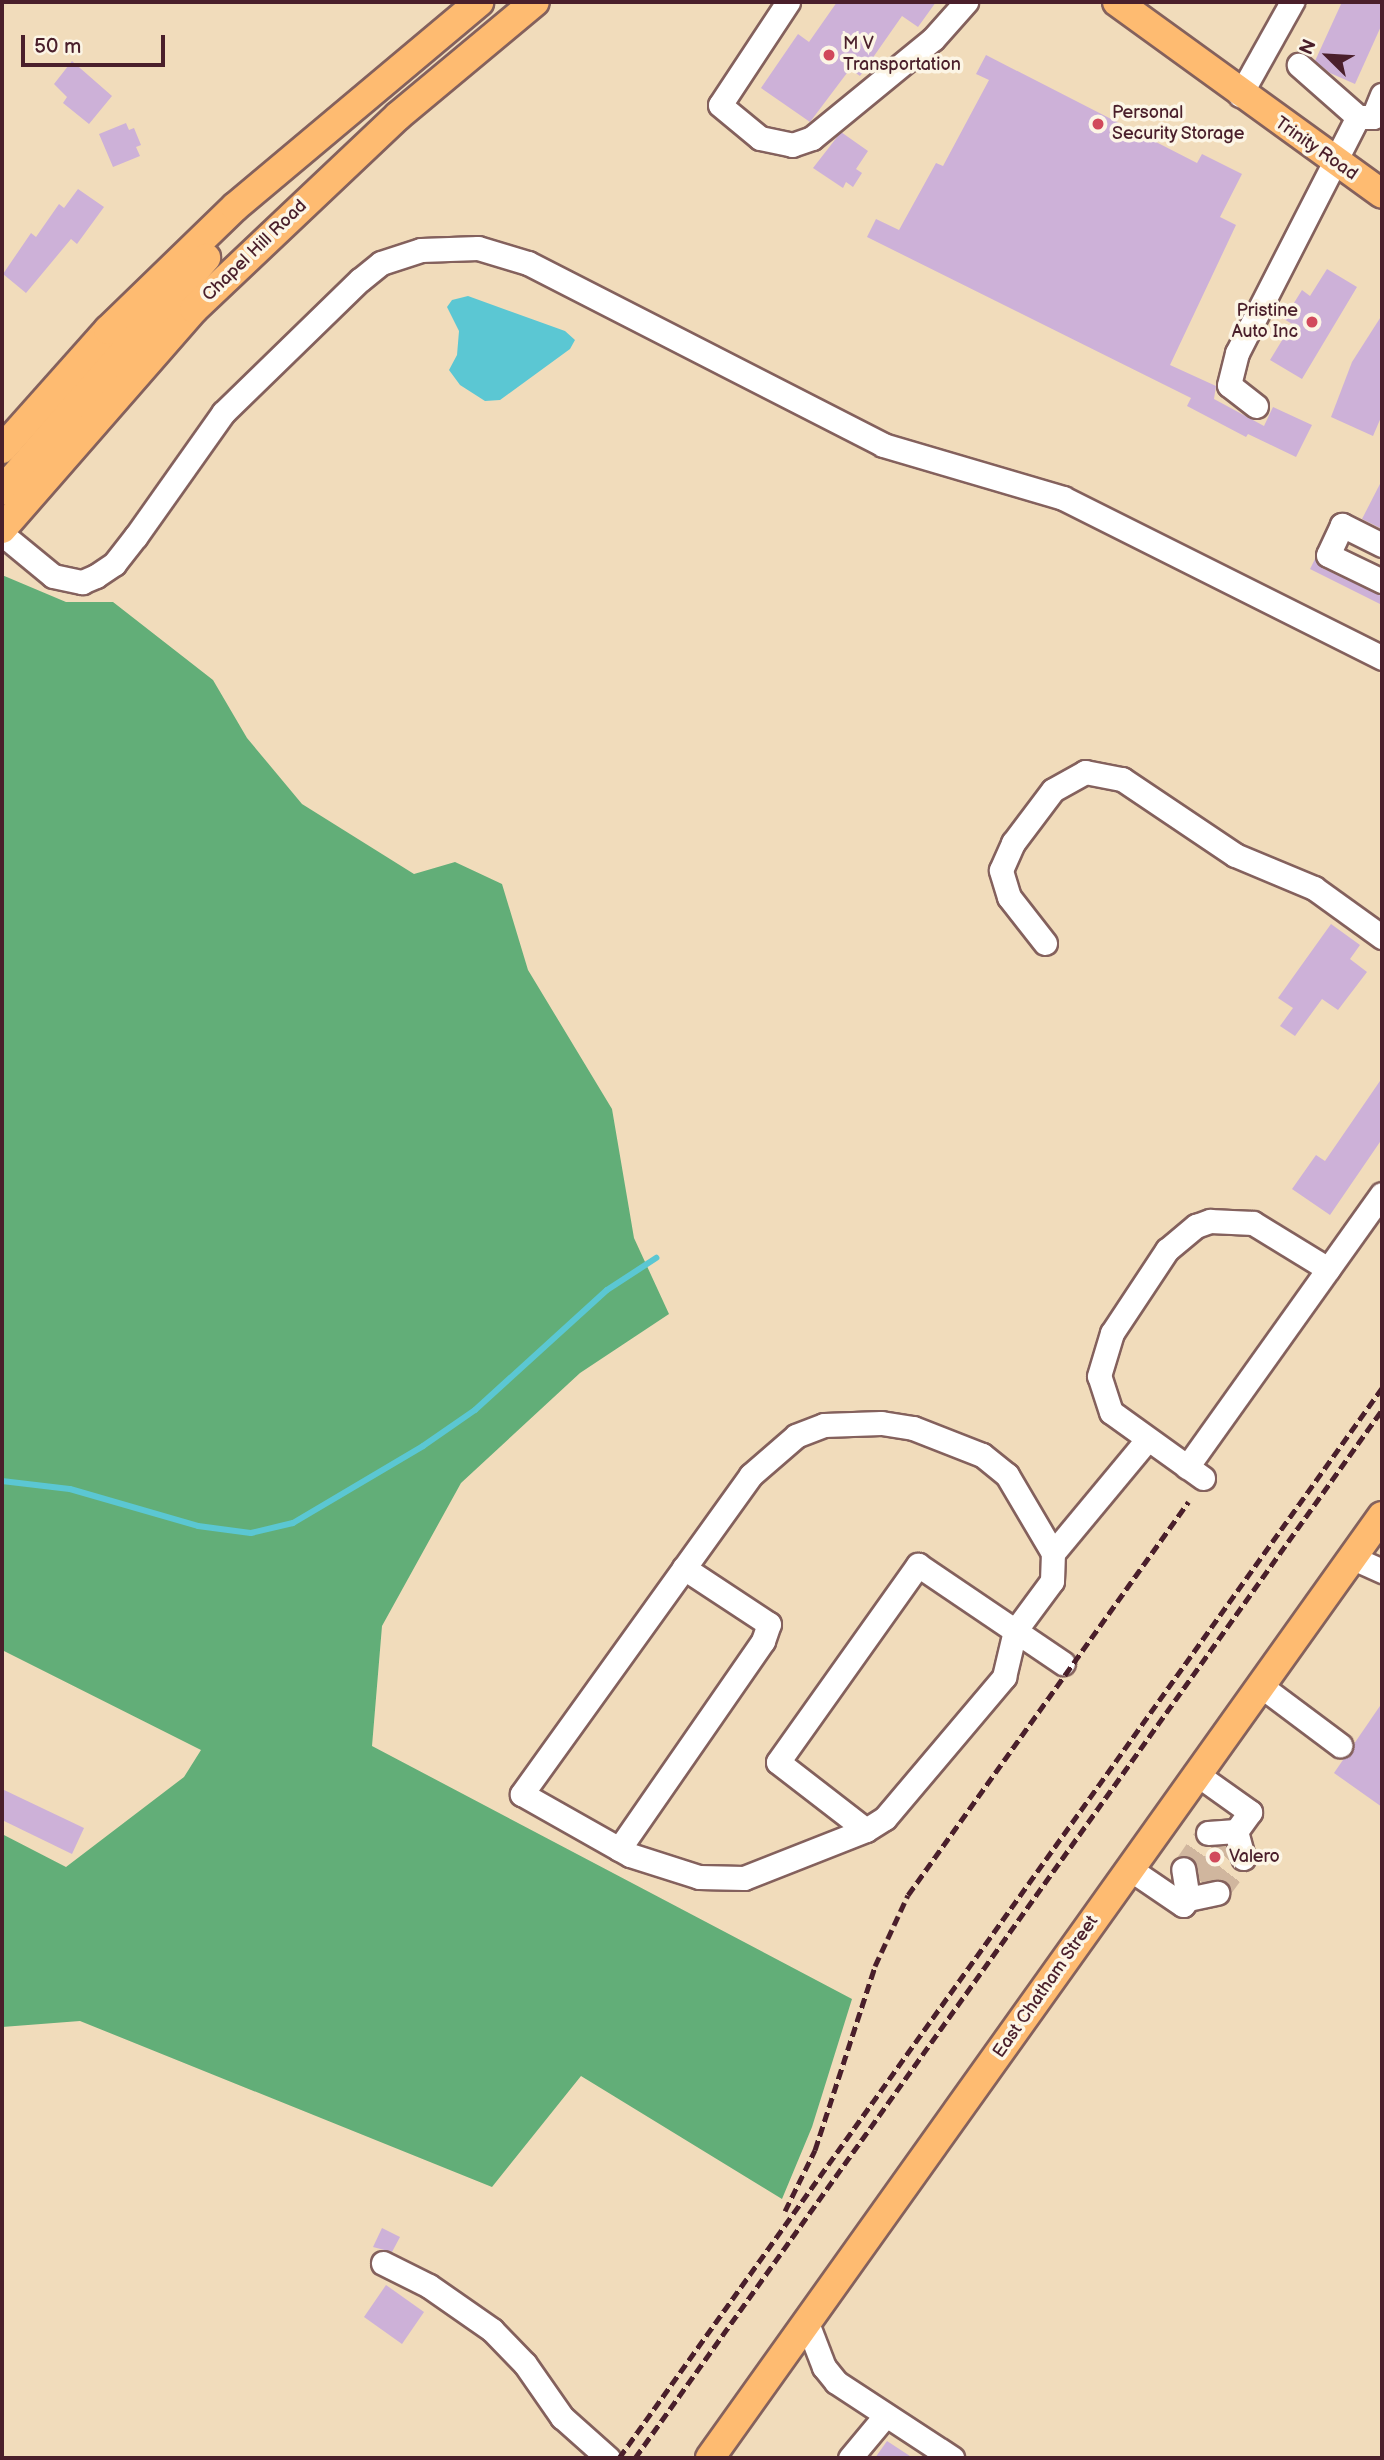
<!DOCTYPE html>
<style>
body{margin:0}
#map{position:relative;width:1384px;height:2460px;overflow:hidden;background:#f1dcbb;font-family:"Balsamiq Sans",sans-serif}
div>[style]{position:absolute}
.forest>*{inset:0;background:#62ae78}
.water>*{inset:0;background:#5bc7d3}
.stream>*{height:6px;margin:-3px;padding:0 3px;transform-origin:3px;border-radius:3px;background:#5bc7d3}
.building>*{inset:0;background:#cdb1d8}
.minor-tunnel>*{height:23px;margin-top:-11.5px;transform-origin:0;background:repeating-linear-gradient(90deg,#d0b69e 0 23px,transparent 0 34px)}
.roads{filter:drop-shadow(2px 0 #84615d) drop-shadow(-2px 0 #84615d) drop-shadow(0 2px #84615d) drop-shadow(0 -2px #84615d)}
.minor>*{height:23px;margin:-11.5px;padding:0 11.5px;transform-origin:11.5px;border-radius:11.5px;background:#fff}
.major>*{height:28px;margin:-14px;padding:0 14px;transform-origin:14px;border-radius:14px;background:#febb71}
.rail>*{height:5px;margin-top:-2.5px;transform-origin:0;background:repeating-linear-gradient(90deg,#4a1f2b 0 10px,transparent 0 15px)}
.dots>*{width:19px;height:19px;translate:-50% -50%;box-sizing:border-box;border:4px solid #fcf5e5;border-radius:50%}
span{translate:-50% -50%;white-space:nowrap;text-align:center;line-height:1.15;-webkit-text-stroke:7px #fcf5e5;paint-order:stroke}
.poi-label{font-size:18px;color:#4a1f2b}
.left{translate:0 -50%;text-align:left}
.right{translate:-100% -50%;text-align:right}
.street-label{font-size:18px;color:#4a1f2b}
.frame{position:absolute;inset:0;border:4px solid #4a1f2b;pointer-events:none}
.north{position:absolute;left:1293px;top:21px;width:70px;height:70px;-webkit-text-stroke:5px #fcf5e5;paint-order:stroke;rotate:294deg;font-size:19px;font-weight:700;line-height:28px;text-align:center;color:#4a1f2b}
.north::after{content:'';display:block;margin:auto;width:24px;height:32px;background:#4a1f2b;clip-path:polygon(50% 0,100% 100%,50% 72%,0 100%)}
.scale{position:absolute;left:21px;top:35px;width:144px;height:32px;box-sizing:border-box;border:4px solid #4a1f2b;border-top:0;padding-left:9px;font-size:21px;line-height:24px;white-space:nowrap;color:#4a1f2b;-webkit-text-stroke:5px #fcf5e5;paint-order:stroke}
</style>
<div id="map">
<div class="forest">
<div style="clip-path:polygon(2px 575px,66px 602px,113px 602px,213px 680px,247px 738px,302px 804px,414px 874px,455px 862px,502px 884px,528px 970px,612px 1109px,634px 1238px,669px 1314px,580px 1373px,461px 1483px,382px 1626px,372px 1746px,852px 1999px,812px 2127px,782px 2199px,581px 2076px,492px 2187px,80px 2021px,2px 2027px,2px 1834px,66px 1867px,184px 1777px,201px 1750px,2px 1650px)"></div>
</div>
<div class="water">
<div style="clip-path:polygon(468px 296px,565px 331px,575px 340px,570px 349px,500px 400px,485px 401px,460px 385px,449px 370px,457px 355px,459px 331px,447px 307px,452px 300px)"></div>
</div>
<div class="stream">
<div style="left:2px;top:1481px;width:68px;rotate:6.7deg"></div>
<div style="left:70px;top:1489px;width:133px;rotate:16.1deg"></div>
<div style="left:198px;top:1526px;width:53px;rotate:7.5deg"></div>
<div style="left:251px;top:1533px;width:43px;rotate:-13.4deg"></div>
<div style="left:293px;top:1523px;width:151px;rotate:-30.6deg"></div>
<div style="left:423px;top:1446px;width:63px;rotate:-34.7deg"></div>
<div style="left:475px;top:1410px;width:178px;rotate:-42.3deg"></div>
<div style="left:607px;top:1290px;width:59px;rotate:-33.1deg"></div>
</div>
<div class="building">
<div style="clip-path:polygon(837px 2px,936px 2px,918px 27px,902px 16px,860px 76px,850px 69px,810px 122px,761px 88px,798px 34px,809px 42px)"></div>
<div style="clip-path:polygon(1342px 2px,1382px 2px,1382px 24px,1355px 84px,1330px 73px,1315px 61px)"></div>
<div style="clip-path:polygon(986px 55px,1197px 163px,1202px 154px,1242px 174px,1220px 217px,1236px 225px,1170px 365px,1216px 386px,1214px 399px,1264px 426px,1273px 407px,1312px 425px,1296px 457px,1248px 434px,1246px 437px,1187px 406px,1191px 398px,867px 237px,876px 219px,899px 230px,936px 163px,943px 166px,989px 80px,976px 74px)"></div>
<div style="clip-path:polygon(72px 61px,112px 96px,89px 124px,63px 103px,67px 97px,54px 84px)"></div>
<div style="clip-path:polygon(126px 123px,129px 130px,134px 128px,141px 145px,136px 147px,140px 156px,113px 167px,99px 134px)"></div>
<div style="clip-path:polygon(841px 132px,868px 151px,856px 169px,862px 173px,853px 187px,846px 182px,843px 188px,813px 168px)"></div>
<div style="clip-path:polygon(78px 189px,104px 207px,77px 244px,71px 239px,26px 293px,3px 274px,31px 233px,36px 237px,59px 204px,64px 208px)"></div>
<div style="clip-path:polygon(1327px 269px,1357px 287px,1302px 379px,1270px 360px,1292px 324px,1284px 319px,1302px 290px,1310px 296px)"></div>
<div style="clip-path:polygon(1382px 315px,1382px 415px,1373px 436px,1331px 417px,1352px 362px)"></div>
<div style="clip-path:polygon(1382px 480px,1382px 529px,1362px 519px)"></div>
<div style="clip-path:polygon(1315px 559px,1322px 568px,1382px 595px,1382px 605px,1310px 569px)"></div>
<div style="clip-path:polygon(1331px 924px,1360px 945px,1350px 959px,1367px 972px,1338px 1010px,1322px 999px,1295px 1036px,1280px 1026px,1293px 1008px,1278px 998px)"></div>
<div style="clip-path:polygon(1382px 1078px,1382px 1139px,1330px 1215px,1292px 1189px,1316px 1155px,1325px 1161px)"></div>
<div style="clip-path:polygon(1382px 1703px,1382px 1807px,1334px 1773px)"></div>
<div style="clip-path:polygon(2px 1789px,84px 1828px,72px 1854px,2px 1820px)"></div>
<div style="clip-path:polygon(382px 2228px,400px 2237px,392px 2252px,373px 2247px)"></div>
<div style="clip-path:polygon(386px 2285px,424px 2312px,402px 2344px,364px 2317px)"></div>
<div style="clip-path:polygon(887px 2441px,913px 2458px,875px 2458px)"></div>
</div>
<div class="minor-tunnel">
<div style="left:1183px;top:1869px;width:44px;rotate:-55.2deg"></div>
<div style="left:1201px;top:1881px;width:43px;rotate:-54.5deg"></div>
<div style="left:1217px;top:1893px;width:44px;rotate:-53.4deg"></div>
</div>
<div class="roads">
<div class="minor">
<div style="left:788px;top:2px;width:123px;rotate:123.4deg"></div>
<div style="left:720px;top:105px;width:52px;rotate:39.5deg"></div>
<div style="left:760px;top:138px;width:33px;rotate:12deg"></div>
<div style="left:792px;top:145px;width:21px;rotate:-19deg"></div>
<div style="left:812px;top:138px;width:156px;rotate:-39.3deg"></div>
<div style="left:933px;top:39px;width:50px;rotate:-48.3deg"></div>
<div style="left:1240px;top:95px;width:107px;rotate:-60.8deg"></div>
<div style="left:1358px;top:117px;width:15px"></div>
<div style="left:1373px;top:117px;width:24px;rotate:-68deg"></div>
<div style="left:1256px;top:406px;width:34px;rotate:-142deg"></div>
<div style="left:1229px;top:385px;width:33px;rotate:-76deg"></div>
<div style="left:1237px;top:353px;width:265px;rotate:-62.9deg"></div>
<div style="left:1358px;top:117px;width:79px;rotate:-138.6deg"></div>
<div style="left:2px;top:534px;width:66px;rotate:39.5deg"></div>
<div style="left:53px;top:576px;width:30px;rotate:12deg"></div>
<div style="left:82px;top:582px;width:15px;rotate:-23deg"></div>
<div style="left:96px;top:576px;width:22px;rotate:-34deg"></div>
<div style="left:114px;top:564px;width:36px;rotate:-52deg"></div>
<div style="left:136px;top:536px;width:151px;rotate:-54.7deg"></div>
<div style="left:223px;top:413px;width:191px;rotate:-44.2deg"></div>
<div style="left:360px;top:280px;width:27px;rotate:-39deg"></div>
<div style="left:381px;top:263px;width:42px;rotate:-18deg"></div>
<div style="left:421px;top:250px;width:57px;rotate:-2deg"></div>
<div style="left:478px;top:248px;width:52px;rotate:16.7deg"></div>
<div style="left:528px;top:263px;width:399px;rotate:27.1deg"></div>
<div style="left:883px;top:445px;width:188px;rotate:16.4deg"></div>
<div style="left:1063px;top:498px;width:357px;rotate:26.6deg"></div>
<div style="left:1382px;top:545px;width:45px;rotate:-153.4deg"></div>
<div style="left:1342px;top:525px;width:33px;rotate:115deg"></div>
<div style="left:1328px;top:555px;width:60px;rotate:25.7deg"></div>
<div style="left:1045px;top:943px;width:58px;rotate:-128deg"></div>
<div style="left:1009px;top:897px;width:28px;rotate:-107deg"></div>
<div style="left:1001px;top:870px;width:30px;rotate:-66deg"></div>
<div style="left:1013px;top:843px;width:66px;rotate:-53deg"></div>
<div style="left:1053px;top:790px;width:37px;rotate:-29deg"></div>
<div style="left:1085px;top:772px;width:38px;rotate:11deg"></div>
<div style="left:1122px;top:779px;width:136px;rotate:33.9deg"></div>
<div style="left:1235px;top:855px;width:86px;rotate:22.7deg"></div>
<div style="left:1314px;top:888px;width:84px;rotate:35.8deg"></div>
<div style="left:1187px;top:1467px;width:335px;rotate:-54.5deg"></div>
<div style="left:1203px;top:1478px;width:113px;rotate:-144.3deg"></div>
<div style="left:1111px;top:1412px;width:38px;rotate:-108deg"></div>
<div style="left:1099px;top:1376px;width:45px;rotate:-73.2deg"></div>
<div style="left:1112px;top:1333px;width:100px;rotate:-56.5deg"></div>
<div style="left:1167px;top:1250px;width:38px;rotate:-40deg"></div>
<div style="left:1196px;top:1226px;width:15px;rotate:-20deg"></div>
<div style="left:1210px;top:1221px;width:43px;rotate:2.7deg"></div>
<div style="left:1253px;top:1223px;width:88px;rotate:31.5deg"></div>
<div style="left:1053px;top:1553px;width:91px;rotate:-120.5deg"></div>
<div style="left:1007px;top:1475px;width:32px;rotate:-141deg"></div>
<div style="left:982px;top:1455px;width:74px;rotate:-158.6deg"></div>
<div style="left:913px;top:1428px;width:32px;rotate:-171deg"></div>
<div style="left:881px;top:1423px;width:57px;rotate:178deg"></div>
<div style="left:824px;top:1425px;width:30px;rotate:159deg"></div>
<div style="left:796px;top:1436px;width:60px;rotate:139.1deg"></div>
<div style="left:751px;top:1475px;width:393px;rotate:125.7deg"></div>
<div style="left:522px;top:1794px;width:124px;rotate:29.5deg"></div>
<div style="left:630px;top:1855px;width:72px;rotate:17.7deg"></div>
<div style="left:699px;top:1877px;width:45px;rotate:1.3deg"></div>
<div style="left:744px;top:1878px;width:131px;rotate:-21.5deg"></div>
<div style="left:866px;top:1830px;width:22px;rotate:-32deg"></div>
<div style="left:885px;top:1818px;width:185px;rotate:-49.8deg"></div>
<div style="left:1004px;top:1677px;width:47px;rotate:-76.6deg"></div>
<div style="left:1015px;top:1631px;width:62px;rotate:-53.5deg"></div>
<div style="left:1052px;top:1581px;width:28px;rotate:-88deg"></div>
<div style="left:1053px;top:1553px;width:146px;rotate:-50.3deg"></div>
<div style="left:1353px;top:1558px;width:32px;rotate:24deg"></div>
<div style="left:1261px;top:1686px;width:99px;rotate:36.8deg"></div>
<div style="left:1198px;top:1775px;width:64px;rotate:35.4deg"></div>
<div style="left:1250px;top:1812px;width:24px;rotate:126deg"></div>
<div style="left:1236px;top:1831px;width:28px;rotate:176deg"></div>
<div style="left:866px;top:1830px;width:111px;rotate:-142.3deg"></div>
<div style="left:778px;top:1762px;width:242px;rotate:-54.6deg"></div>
<div style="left:918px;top:1565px;width:175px;rotate:34.1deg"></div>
<div style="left:1236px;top:1831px;width:28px;rotate:75deg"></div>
<div style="left:619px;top:1849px;width:253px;rotate:-55.3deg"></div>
<div style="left:763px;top:1641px;width:18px;rotate:-71deg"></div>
<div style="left:769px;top:1624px;width:102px;rotate:-146.6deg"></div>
<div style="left:1130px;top:1869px;width:64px;rotate:34.2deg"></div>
<div style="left:1183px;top:1905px;width:8px;rotate:-50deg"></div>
<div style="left:1188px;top:1899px;width:30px;rotate:-99deg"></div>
<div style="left:1188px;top:1899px;width:30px;rotate:-12deg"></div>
<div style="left:383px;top:2263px;width:51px;rotate:26.6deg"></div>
<div style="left:429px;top:2286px;width:77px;rotate:34.9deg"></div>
<div style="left:492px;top:2330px;width:47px;rotate:45.9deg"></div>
<div style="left:525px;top:2364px;width:65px;rotate:55.1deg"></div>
<div style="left:562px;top:2417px;width:62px;rotate:41.7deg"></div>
<div style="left:807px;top:2323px;width:47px;rotate:68.9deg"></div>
<div style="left:824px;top:2367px;width:19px;rotate:51deg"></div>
<div style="left:836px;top:2382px;width:139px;rotate:33.2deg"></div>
<div style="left:850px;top:2458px;width:55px;rotate:-50.2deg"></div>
</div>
<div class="major">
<div style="left:1117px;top:2px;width:327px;rotate:35.9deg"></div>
<div style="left:2px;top:449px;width:159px;rotate:-48.3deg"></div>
<div style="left:108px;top:330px;width:177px;rotate:-44.1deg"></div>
<div style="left:235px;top:207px;width:319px;rotate:-40deg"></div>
<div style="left:2px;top:491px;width:310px;rotate:-48.8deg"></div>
<div style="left:2px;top:529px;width:292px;rotate:-48.9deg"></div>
<div style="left:194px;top:309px;width:281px;rotate:-43.4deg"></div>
<div style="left:398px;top:116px;width:178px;rotate:-39.8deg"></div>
<div style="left:710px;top:2458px;width:1157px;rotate:-54.5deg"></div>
</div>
</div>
<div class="rail">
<div style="left:785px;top:2211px;width:68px;rotate:-63.8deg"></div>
<div style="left:815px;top:2150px;width:194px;rotate:-71.9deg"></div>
<div style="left:875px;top:1966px;width:78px;rotate:-65.1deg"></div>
<div style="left:908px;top:1895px;width:483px;rotate:-54.5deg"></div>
<div style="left:619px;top:2458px;width:1314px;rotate:-54.51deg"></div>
<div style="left:635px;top:2458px;width:1287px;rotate:-54.52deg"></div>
</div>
<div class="dots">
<div style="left:829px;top:55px;background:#d1495b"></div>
<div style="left:1098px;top:124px;background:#d1495b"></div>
<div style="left:1312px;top:322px;background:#d1495b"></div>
<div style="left:1215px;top:1857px;background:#d1495b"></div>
</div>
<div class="poi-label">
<span class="left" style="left:843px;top:55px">M V<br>Transportation</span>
<span class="left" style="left:1112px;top:124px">Personal<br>Security Storage</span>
<span class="right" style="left:1298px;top:322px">Pristine<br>Auto Inc</span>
<span class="left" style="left:1229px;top:1857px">Valero</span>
</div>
<div class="street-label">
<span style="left:1316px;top:149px;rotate:35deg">Trinity Road</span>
<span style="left:255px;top:251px;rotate:-44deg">Chapel Hill Road</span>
<span style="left:1046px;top:1987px;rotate:-55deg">East Chatham Street</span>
</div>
<div class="frame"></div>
<div class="north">N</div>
<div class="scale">50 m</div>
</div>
